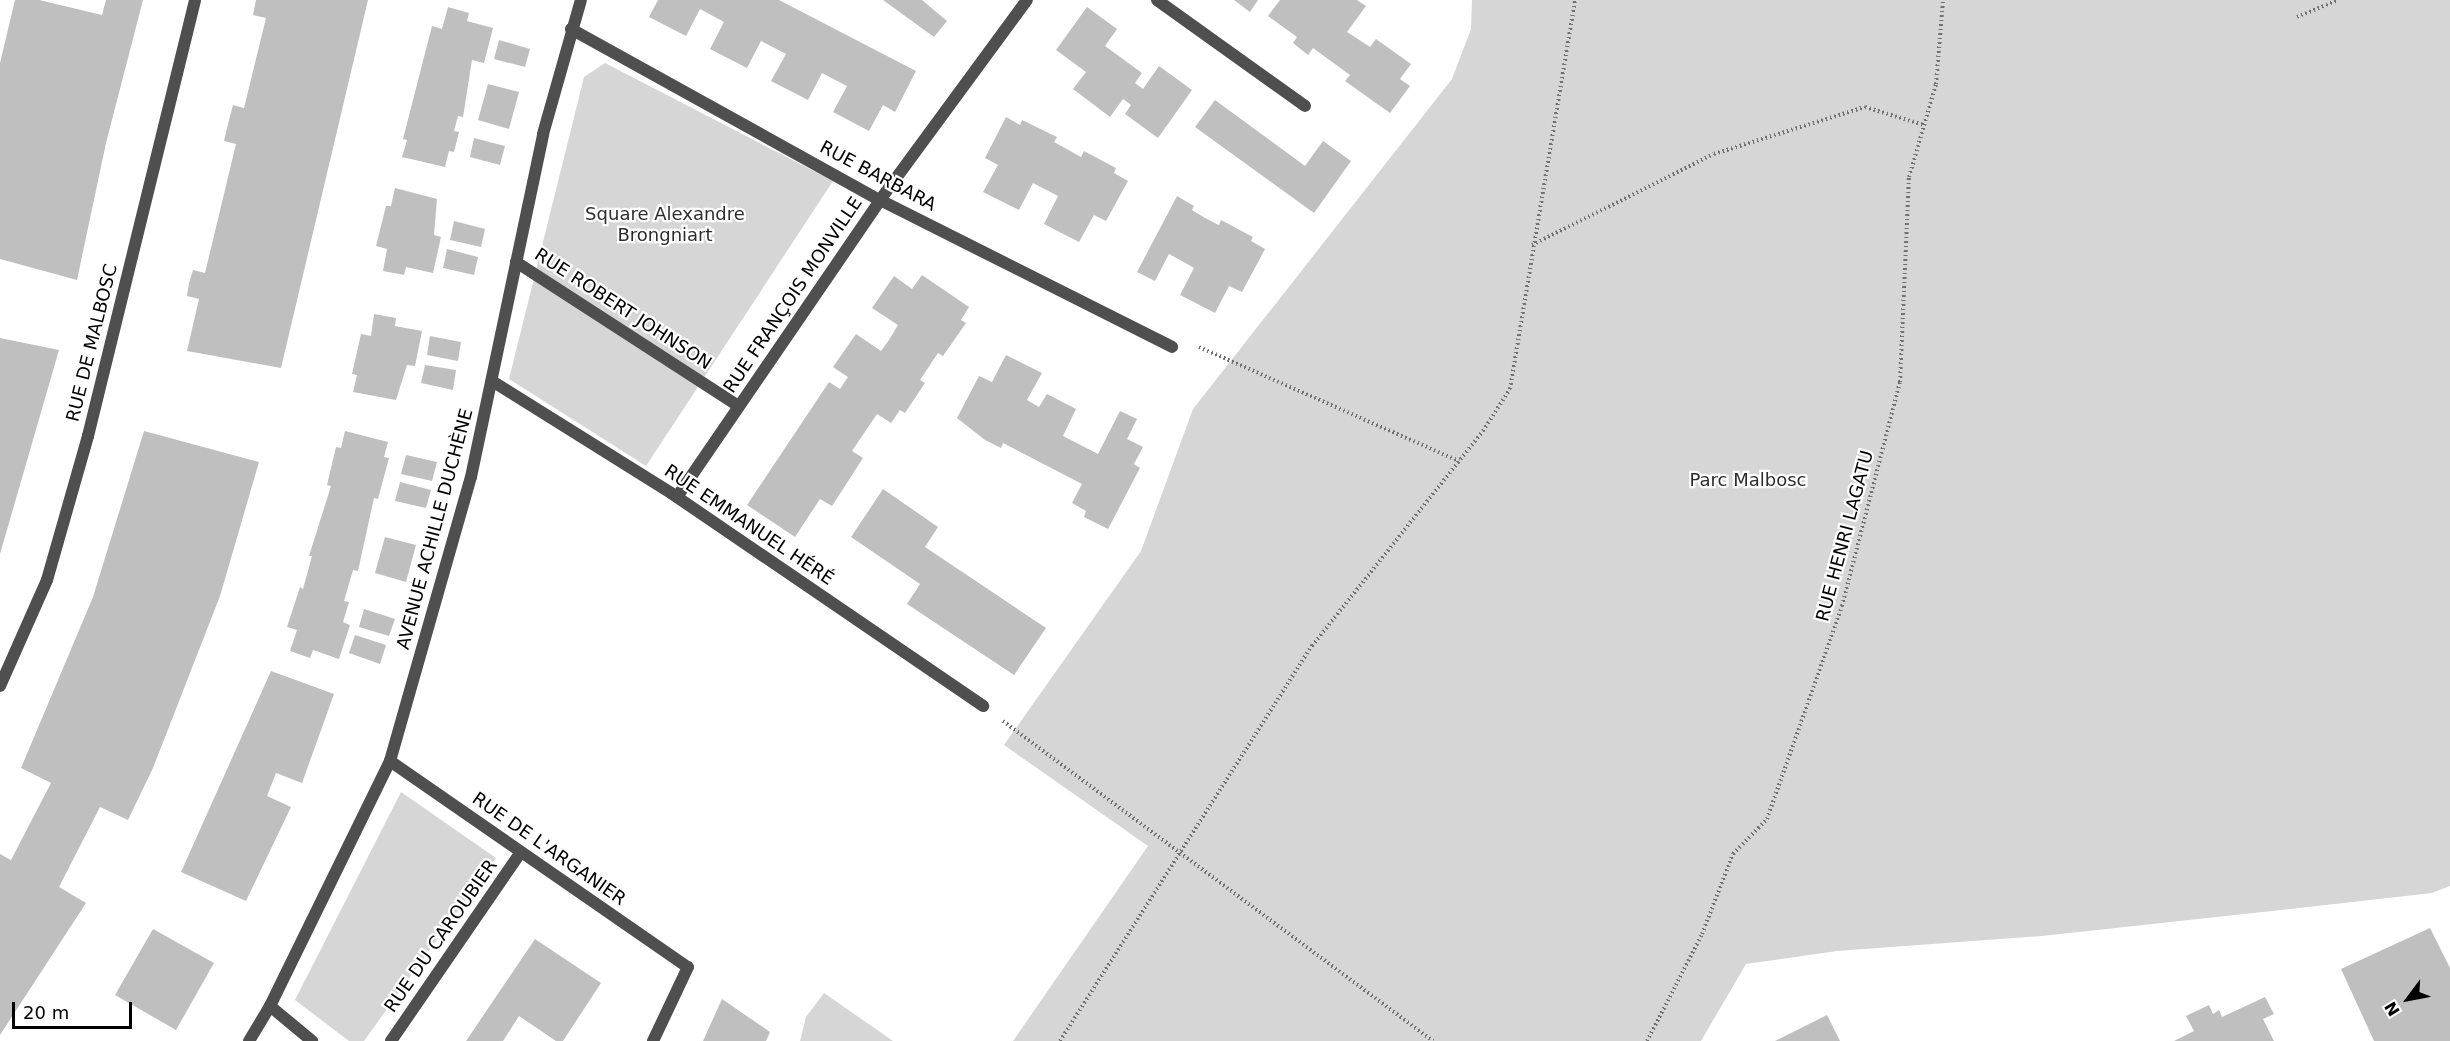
<!DOCTYPE html>
<meta charset="utf-8">
<style>
body{margin:0}
#map{position:relative;width:2450px;height:1041px;overflow:hidden;background:#fff;font-family:"DejaVu Sans",sans-serif}
div>[style]{position:absolute}
.green>*{inset:0;background:#d6d6d6}
.building>*{inset:0;background:#bfbfbf}
.path>*{height:4px;margin-top:-2px;transform-origin:0;background:repeating-linear-gradient(90deg,#717171 0 1.5px,transparent 0 4.5px)}
.street>*{height:12px;margin:-6px;padding:0 6px;transform-origin:6px;border-radius:6px;background:#4f4f4f}
span{translate:-50% -50%;white-space:nowrap;text-align:center;line-height:1.15;-webkit-text-stroke:4.5px #fff;paint-order:stroke}
.street-label{font-size:18px;color:#000}
.park-label{font-size:18px;color:#2d2d2d}
.north{position:absolute;left:2378px;top:969px;width:60px;height:60px;-webkit-text-stroke:4px #fff;paint-order:stroke;rotate:238deg;font-size:16px;font-weight:700;line-height:24px;text-align:center;color:#000}
.north::after{content:'';display:block;margin:auto;width:21px;height:27px;background:#000;clip-path:polygon(50% 0,100% 100%,50% 72%,0 100%)}
.scale{position:absolute;left:12px;top:1002px;width:120px;height:27px;box-sizing:border-box;border:3px solid #000;border-top:0;padding-left:8px;font-size:18px;line-height:21px;white-space:nowrap;color:#000;-webkit-text-stroke:4px #fff;paint-order:stroke}
</style>
<div id="map">
<div class="green">
<div style="clip-path:polygon(1472px 0,2450px 0,2450px 886px,2432px 893px,2281px 910px,2042px 936px,1837px 951px,1746px 964px,1701px 1041px,1013px 1041px,1148px 846px,1004px 745px,1141px 551px,1193px 409px,1452px 79px,1471px 29px)"></div>
<div style="clip-path:polygon(605px 63px,833px 181px,646px 466px,509px 379px,584px 77px)"></div>
<div style="clip-path:polygon(401px 792px,496px 858px,364px 1041px,349px 1041px,295px 1000px)"></div>
<div style="clip-path:polygon(824px 993px,893px 1041px,800px 1041px,806px 1017px)"></div>
</div>
<div class="building">
<div style="clip-path:polygon(15px 0,39px 0,102px 15px,106px 0,143px 0,106px 143px,77px 280px,0 259px,0 63px)"></div>
<div style="clip-path:polygon(256px 0,368px 0,281px 368px,187px 351px,199px 299px,187px 296px,189px 283px,193px 270px,205px 273px,236px 144px,224px 141px,228px 124px,233px 105px,244px 108px,266px 18px,253px 15px)"></div>
<div style="clip-path:polygon(658px 0,779px 0,916px 71px,895px 112px,883px 105px,869px 131px,833px 112px,847px 86px,822px 73px,808px 100px,771px 81px,786px 54px,761px 41px,747px 68px,710px 49px,724px 22px,700px 9px,686px 36px,649px 17px)"></div>
<div style="clip-path:polygon(883px 0,922px 0,947px 21px,934px 37px)"></div>
<div style="clip-path:polygon(1234px 0,1258px 0,1250px 12px)"></div>
<div style="clip-path:polygon(1280px 0,1357px 0,1366px 6px,1347px 32px,1370px 47px,1376px 39px,1411px 64px,1400px 79px,1410px 86px,1390px 113px,1345px 81px,1350px 75px,1313px 48px,1308px 55px,1293px 43px,1297px 37px,1268px 16px)"></div>
<div style="clip-path:polygon(448px 7px,469px 13px,467px 21px,493px 28px,484px 63px,472px 60px,463px 117px,458px 116px,454px 131px,459px 132px,454px 152px,449px 151px,445px 167px,402px 157px,407px 140px,403px 139px,432px 26px,442px 29px)"></div>
<div style="clip-path:polygon(1087px 7px,1117px 29px,1105px 46px,1142px 73px,1135px 83px,1143px 89px,1159px 66px,1192px 90px,1158px 138px,1125px 114px,1131px 105px,1123px 99px,1110px 117px,1073px 89px,1086px 72px,1056px 50px)"></div>
<div style="clip-path:polygon(499px 40px,530px 49px,525px 67px,494px 59px)"></div>
<div style="clip-path:polygon(488px 84px,519px 92px,509px 129px,478px 120px)"></div>
<div style="clip-path:polygon(1215px 100px,1305px 166px,1323px 141px,1351px 161px,1314px 213px,1195px 127px)"></div>
<div style="clip-path:polygon(1006px 117px,1020px 125px,1022px 120px,1057px 137px,1054px 142px,1081px 157px,1084px 151px,1116px 168px,1114px 173px,1128px 181px,1106px 221px,1094px 215px,1079px 242px,1044px 224px,1058px 196px,1033px 183px,1019px 210px,983px 192px,998px 165px,985px 158px)"></div>
<div style="clip-path:polygon(474px 138px,505px 146px,500px 165px,470px 157px)"></div>
<div style="clip-path:polygon(395px 188px,437px 199px,434px 235px,441px 237px,433px 273px,406px 267px,404px 275px,383px 271px,387px 249px,376px 246px,386px 206px,391px 206px)"></div>
<div style="clip-path:polygon(1177px 196px,1194px 206px,1192px 210px,1205px 218px,1219px 225px,1221px 220px,1253px 237px,1251px 241px,1265px 249px,1242px 292px,1229px 286px,1215px 313px,1180px 295px,1194px 268px,1182px 261px,1169px 254px,1155px 281px,1137px 272px)"></div>
<div style="clip-path:polygon(454px 221px,485px 229px,481px 247px,450px 240px)"></div>
<div style="clip-path:polygon(447px 249px,478px 257px,474px 275px,443px 268px)"></div>
<div style="clip-path:polygon(922px 275px,969px 307px,961px 320px,966px 323px,943px 356px,938px 353px,920px 380px,925px 383px,905px 413px,900px 410px,891px 423px,877px 414px,852px 451px,863px 458px,832px 506px,820px 499px,795px 537px,747px 505px,829px 382px,840px 389px,848px 377px,833px 367px,856px 334px,881px 351px,889px 340px,898px 325px,872px 308px,894px 276px,912px 289px)"></div>
<div style="clip-path:polygon(374px 314px,396px 318px,395px 326px,422px 331px,415px 366px,407px 365px,396px 400px,353px 392px,357px 375px,352px 374px,361px 334px,371px 336px)"></div>
<div style="clip-path:polygon(430px 336px,461px 342px,458px 361px,427px 355px)"></div>
<div style="clip-path:polygon(0 338px,59px 350px,0 554px)"></div>
<div style="clip-path:polygon(1006px 355px,1042px 373px,1027px 400px,1039px 407px,1047px 394px,1076px 409px,1063px 436px,1098px 454px,1120px 411px,1137px 419px,1127px 439px,1143px 447px,1134px 464px,1140px 468px,1108px 529px,1084px 517px,1086px 511px,1072px 503px,1082px 484px,1003px 443px,1001px 448px,985px 440px,957px 418px,979px 376px,992px 382px)"></div>
<div style="clip-path:polygon(425px 365px,456px 370px,453px 390px,421px 383px)"></div>
<div style="clip-path:polygon(144px 431px,259px 462px,220px 596px,153px 768px,128px 820px,100px 807px,59px 887px,86px 903px,0 1035px,0 854px,11px 860px,51px 783px,21px 768px,93px 597px)"></div>
<div style="clip-path:polygon(345px 431px,388px 442px,384px 457px,389px 458px,378px 499px,374px 498px,358px 571px,353px 570px,344px 601px,349px 602px,343px 622px,350px 625px,339px 659px,313px 650px,310px 658px,290px 651px,297px 630px,287px 627px,300px 587px,303px 589px,312px 556px,309px 556px,331px 486px,327px 485px,336px 447px,341px 448px)"></div>
<div style="clip-path:polygon(406px 455px,437px 462px,432px 481px,401px 474px)"></div>
<div style="clip-path:polygon(400px 482px,431px 490px,426px 508px,395px 501px)"></div>
<div style="clip-path:polygon(883px 489px,938px 527px,925px 547px,1046px 628px,1014px 675px,907px 604px,920px 584px,851px 537px)"></div>
<div style="clip-path:polygon(385px 537px,416px 545px,406px 582px,375px 573px)"></div>
<div style="clip-path:polygon(364px 609px,395px 619px,389px 636px,359px 627px)"></div>
<div style="clip-path:polygon(355px 635px,386px 645px,380px 664px,349px 653px)"></div>
<div style="clip-path:polygon(271px 671px,334px 694px,302px 783px,276px 773px,267px 796px,291px 807px,246px 901px,181px 872px)"></div>
<div style="clip-path:polygon(2430px 928px,2450px 968px,2450px 1041px,2374px 1041px,2341px 969px)"></div>
<div style="clip-path:polygon(153px 929px,214px 963px,176px 1030px,115px 995px)"></div>
<div style="clip-path:polygon(535px 939px,601px 983px,563px 1041px,556px 1041px,519px 1016px,503px 1041px,466px 1041px)"></div>
<div style="clip-path:polygon(2265px 997px,2274px 1014px,2263px 1019px,2274px 1041px,2174px 1041px,2194px 1031px,2186px 1016px,2209px 1005px,2213px 1014px,2219px 1010px,2222px 1017px)"></div>
<div style="clip-path:polygon(722px 999px,770px 1032px,766px 1041px,703px 1041px)"></div>
<div style="clip-path:polygon(1827px 1015px,1840px 1041px,1775px 1041px)"></div>
</div>
<div class="path">
<div style="left:2297px;top:17px;width:44px;rotate:-22.5deg"></div>
<div style="left:1532px;top:245px;width:203px;rotate:-26.6deg"></div>
<div style="left:1714px;top:154px;width:158px;rotate:-17.3deg"></div>
<div style="left:1865px;top:107px;width:62px;rotate:17deg"></div>
<div style="left:1199px;top:347px;width:284px;rotate:23.7deg"></div>
<div style="left:1003px;top:721px;width:536px;rotate:36.66deg"></div>
<div style="left:1060px;top:1041px;width:469px;rotate:-57.5deg"></div>
<div style="left:1312px;top:646px;width:275px;rotate:-51.5deg"></div>
<div style="left:1483px;top:431px;width:50px;rotate:-57.3deg"></div>
<div style="left:1510px;top:389px;width:394px;rotate:-80.5deg"></div>
<div style="left:1647px;top:1041px;width:120px;rotate:-62.8deg"></div>
<div style="left:1702px;top:934px;width:86px;rotate:-68.8deg"></div>
<div style="left:1733px;top:854px;width:49px;rotate:-45.8deg"></div>
<div style="left:1767px;top:819px;width:226px;rotate:-70.6deg"></div>
<div style="left:1842px;top:606px;width:231px;rotate:-75.5deg"></div>
<div style="left:1900px;top:382px;width:205px;rotate:-87.5deg"></div>
<div style="left:1909px;top:177px;width:97px;rotate:-73.8deg"></div>
<div style="left:1936px;top:84px;width:84px;rotate:-85.2deg"></div>
</div>
<div class="street">
<div style="left:1157px;top:0;width:182px;rotate:35.6deg"></div>
<div style="left:571px;top:29px;width:353px;rotate:29deg"></div>
<div style="left:880px;top:200px;width:327px;rotate:26.7deg"></div>
<div style="left:516px;top:262px;width:265px;rotate:32.9deg"></div>
<div style="left:492px;top:381px;width:211px;rotate:32deg"></div>
<div style="left:671px;top:493px;width:378px;rotate:34.3deg"></div>
<div style="left:677px;top:497px;width:360px;rotate:-55.6deg"></div>
<div style="left:880px;top:200px;width:248px;rotate:-53.7deg"></div>
<div style="left:0;top:686px;width:116px;rotate:-66.1deg"></div>
<div style="left:47px;top:580px;width:150px;rotate:-74.1deg"></div>
<div style="left:88px;top:436px;width:449px;rotate:-76.2deg"></div>
<div style="left:390px;top:761px;width:362px;rotate:34.7deg"></div>
<div style="left:688px;top:967px;width:82px;rotate:115.3deg"></div>
<div style="left:270px;top:1006px;width:55px;rotate:39.8deg"></div>
<div style="left:249px;top:1041px;width:41px;rotate:-59deg"></div>
<div style="left:270px;top:1006px;width:273px;rotate:-63.9deg"></div>
<div style="left:390px;top:761px;width:295px;rotate:-74.1deg"></div>
<div style="left:471px;top:477px;width:350px;rotate:-78.1deg"></div>
<div style="left:543px;top:134px;width:139px;rotate:-74.2deg"></div>
<div style="left:391px;top:1041px;width:229px;rotate:-55.5deg"></div>
</div>
<div class="street-label">
<span style="left:878px;top:176px;rotate:28deg">RUE BARBARA</span>
<span style="left:793px;top:295px;rotate:-56deg">RUE FRANÇOIS MONVILLE</span>
<span style="left:623px;top:309px;rotate:33deg">RUE ROBERT JOHNSON</span>
<span style="left:92px;top:343px;rotate:-76deg">RUE DE MALBOSC</span>
<span style="left:749px;top:525px;rotate:34deg">RUE EMMANUEL HÉRÉ</span>
<span style="left:435px;top:529px;rotate:-75deg">AVENUE ACHILLE DUCHÈNE</span>
<span style="left:1845px;top:536px;rotate:-75deg">RUE HENRI LAGATU</span>
<span style="left:549px;top:849px;rotate:35deg">RUE DE L'ARGANIER</span>
<span style="left:441px;top:936px;rotate:-55deg">RUE DU CAROUBIER</span>
</div>
<div class="park-label">
<span style="left:665px;top:225px">Square Alexandre<br>Brongniart</span>
<span style="left:1748px;top:480px">Parc Malbosc</span>
</div>
<div class="north">N</div>
<div class="scale">20 m</div>
</div>
